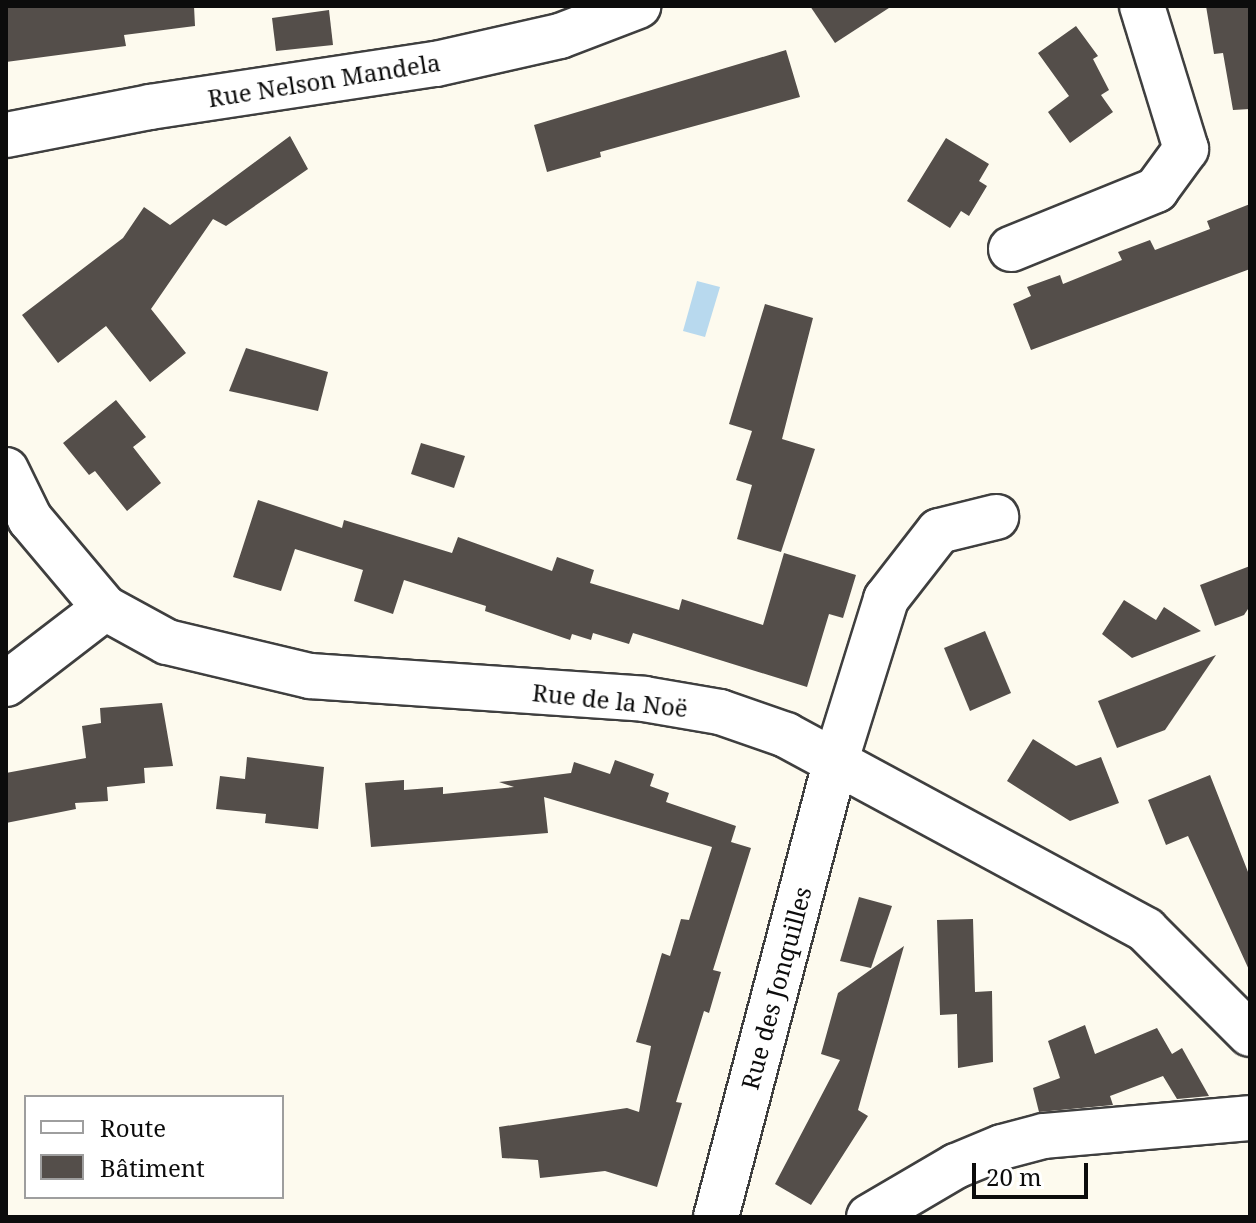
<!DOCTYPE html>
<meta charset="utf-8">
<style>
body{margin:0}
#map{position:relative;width:1256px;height:1223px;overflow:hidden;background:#fdfaee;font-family:"Noto Serif",serif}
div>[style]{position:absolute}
.water>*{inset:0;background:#b8d9ee}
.building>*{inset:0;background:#544e4a}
.roads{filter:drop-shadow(2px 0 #3f3f3f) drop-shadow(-2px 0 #3f3f3f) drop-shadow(0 2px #3f3f3f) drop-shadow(0 -2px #3f3f3f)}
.minor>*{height:44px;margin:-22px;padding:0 22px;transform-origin:22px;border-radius:22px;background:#fff}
span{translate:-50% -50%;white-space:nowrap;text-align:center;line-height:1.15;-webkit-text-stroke:8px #fff;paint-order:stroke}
.street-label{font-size:24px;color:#0c0c0c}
.frame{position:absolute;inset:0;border:8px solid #0c0c0c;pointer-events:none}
.legend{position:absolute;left:24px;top:1095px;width:260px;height:104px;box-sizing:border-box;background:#fff;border:2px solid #9e9e9e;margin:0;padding:10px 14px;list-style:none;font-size:24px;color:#0c0c0c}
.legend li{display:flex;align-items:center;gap:16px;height:40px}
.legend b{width:40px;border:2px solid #9e9e9e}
.scale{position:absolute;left:972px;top:1163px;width:116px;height:36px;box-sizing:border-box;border:4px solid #0c0c0c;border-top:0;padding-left:10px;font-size:24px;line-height:28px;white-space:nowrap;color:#0c0c0c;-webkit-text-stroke:6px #fff;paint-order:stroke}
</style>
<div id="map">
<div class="water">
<div style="clip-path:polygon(697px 281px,720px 287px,705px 337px,683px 331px)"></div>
</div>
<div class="building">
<div style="clip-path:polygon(6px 6px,194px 6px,195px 26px,124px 35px,126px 46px,6px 62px)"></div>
<div style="clip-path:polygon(810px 6px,892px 6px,835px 43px)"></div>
<div style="clip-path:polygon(1206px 6px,1250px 6px,1250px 109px,1233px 110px,1223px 53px,1214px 54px)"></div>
<div style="clip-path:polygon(329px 10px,333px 45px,276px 51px,272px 18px)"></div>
<div style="clip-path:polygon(1076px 26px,1098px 56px,1093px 59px,1109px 90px,1101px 95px,1113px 112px,1070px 143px,1048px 112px,1069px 96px,1038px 53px)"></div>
<div style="clip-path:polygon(786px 50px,800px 97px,600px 152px,601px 157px,547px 172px,534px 125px)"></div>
<div style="clip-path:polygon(290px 136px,308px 169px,226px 226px,213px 219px,151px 309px,186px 353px,150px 382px,106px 326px,58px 363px,22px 315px,123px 238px,144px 207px,170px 225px)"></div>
<div style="clip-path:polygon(946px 138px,989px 164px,979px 181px,987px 186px,969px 216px,961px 211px,950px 228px,907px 201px)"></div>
<div style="clip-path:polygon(1250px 204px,1250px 269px,1031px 350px,1013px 304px,1031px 296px,1027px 287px,1060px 275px,1063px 284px,1122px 260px,1118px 252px,1150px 240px,1155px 250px,1210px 229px,1207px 221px)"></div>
<div style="clip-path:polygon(765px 304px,813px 318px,782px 439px,815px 449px,781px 552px,737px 539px,752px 485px,736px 480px,752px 431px,729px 424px)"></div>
<div style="clip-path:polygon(246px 348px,328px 372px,318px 411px,229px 391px)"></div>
<div style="clip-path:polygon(116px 400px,146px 437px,133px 447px,161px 483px,127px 511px,95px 471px,89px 475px,63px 443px)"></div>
<div style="clip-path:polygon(421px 443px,465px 456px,454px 488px,411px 474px)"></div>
<div style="clip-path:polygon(258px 500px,342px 528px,344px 520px,452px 553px,458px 537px,552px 571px,557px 557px,594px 570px,590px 583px,679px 610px,682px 599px,763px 625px,784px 553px,856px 575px,843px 618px,829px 614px,807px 687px,633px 633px,629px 644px,593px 633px,591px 640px,572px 634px,570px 640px,485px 611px,486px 606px,404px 580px,393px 614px,354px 601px,363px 570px,295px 549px,281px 591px,233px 577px)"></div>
<div style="clip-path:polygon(1250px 566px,1250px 606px,1244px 615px,1215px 626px,1200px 585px)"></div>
<div style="clip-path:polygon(1124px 600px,1156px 620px,1164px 607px,1201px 631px,1132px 658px,1102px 634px)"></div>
<div style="clip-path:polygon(985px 631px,1011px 693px,970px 711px,944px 648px)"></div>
<div style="clip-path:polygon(1216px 655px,1165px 730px,1117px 748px,1098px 701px)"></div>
<div style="clip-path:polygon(162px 703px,173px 766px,144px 768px,145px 783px,107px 787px,108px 801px,75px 803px,76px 809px,6px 823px,6px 773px,86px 758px,82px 726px,101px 723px,100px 708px)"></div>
<div style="clip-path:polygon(1033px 739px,1076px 766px,1101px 757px,1119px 803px,1070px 821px,1007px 781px)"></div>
<div style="clip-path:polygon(247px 757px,324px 767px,318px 829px,265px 823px,266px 814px,216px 809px,220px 776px,245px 779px)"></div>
<div style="clip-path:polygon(615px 760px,654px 774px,650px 786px,669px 793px,666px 802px,736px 826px,731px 842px,751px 848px,713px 970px,721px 972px,709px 1013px,704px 1011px,676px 1102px,682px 1103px,657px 1187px,605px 1171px,540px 1178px,538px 1160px,502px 1158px,499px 1127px,627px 1108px,639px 1112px,651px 1046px,636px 1042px,662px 953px,670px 956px,681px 919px,689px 920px,712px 847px,544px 797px,548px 833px,371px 847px,365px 783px,404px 780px,404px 790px,443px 787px,443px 794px,514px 787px,499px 782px,571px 773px,574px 762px,610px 774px)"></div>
<div style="clip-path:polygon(1210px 775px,1250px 877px,1250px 972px,1188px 836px,1166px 845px,1148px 800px)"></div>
<div style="clip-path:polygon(859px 897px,892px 906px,871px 968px,840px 961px)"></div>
<div style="clip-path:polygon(973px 919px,975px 992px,992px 991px,993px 1062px,958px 1068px,957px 1014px,940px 1015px,937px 920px)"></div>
<div style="clip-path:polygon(904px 946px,858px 1110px,868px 1116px,811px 1205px,775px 1184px,840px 1060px,821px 1054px,838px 993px)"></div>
<div style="clip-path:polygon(1085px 1025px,1095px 1054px,1157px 1028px,1172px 1054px,1182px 1048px,1209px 1096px,1177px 1099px,1163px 1076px,1110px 1096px,1113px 1105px,1039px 1112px,1033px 1088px,1060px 1078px,1048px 1041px)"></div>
</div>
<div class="roads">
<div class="minor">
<div style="left:6px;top:135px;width:147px;rotate:-11deg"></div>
<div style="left:150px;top:107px;width:289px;rotate:-8.6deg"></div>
<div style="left:436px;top:64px;width:127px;rotate:-12.7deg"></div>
<div style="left:560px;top:36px;width:84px;rotate:-21deg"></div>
<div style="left:1011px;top:249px;width:157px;rotate:-22.1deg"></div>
<div style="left:1156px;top:190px;width:51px;rotate:-53.8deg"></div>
<div style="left:1186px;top:149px;width:150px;rotate:-107.1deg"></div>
<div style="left:6px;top:470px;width:55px;rotate:63.9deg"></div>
<div style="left:30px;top:519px;width:116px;rotate:49.9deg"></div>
<div style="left:105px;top:608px;width:71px;rotate:28.7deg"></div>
<div style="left:167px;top:642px;width:147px;rotate:13.4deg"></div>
<div style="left:310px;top:676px;width:335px;rotate:3.9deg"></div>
<div style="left:644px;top:699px;width:77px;rotate:9.7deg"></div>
<div style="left:720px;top:712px;width:70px;rotate:19.2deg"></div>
<div style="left:786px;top:735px;width:409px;rotate:28.4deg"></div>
<div style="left:1146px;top:930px;width:147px;rotate:45deg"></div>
<div style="left:6px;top:684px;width:125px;rotate:-37.5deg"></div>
<div style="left:716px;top:1217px;width:472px;rotate:-75.3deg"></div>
<div style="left:836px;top:760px;width:169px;rotate:-72.7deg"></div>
<div style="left:886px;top:599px;width:86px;rotate:-52.1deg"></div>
<div style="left:939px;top:531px;width:59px;rotate:-13.8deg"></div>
<div style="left:869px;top:1217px;width:101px;rotate:-30.4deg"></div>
<div style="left:956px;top:1166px;width:50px;rotate:-22.4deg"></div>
<div style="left:1002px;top:1147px;width:43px;rotate:-14.7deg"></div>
<div style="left:1044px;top:1136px;width:207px;rotate:-5deg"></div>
</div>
</div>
<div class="street-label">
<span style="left:324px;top:80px;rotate:-9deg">Rue Nelson Mandela</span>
<span style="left:610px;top:700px;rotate:6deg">Rue de la Noë</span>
<span style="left:776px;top:988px;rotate:-75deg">Rue des Jonquilles</span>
</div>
<div class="frame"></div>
<ul class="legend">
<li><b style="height:10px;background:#fff"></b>Route</li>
<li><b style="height:22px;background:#544e4a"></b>Bâtiment</li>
</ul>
<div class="scale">20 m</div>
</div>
